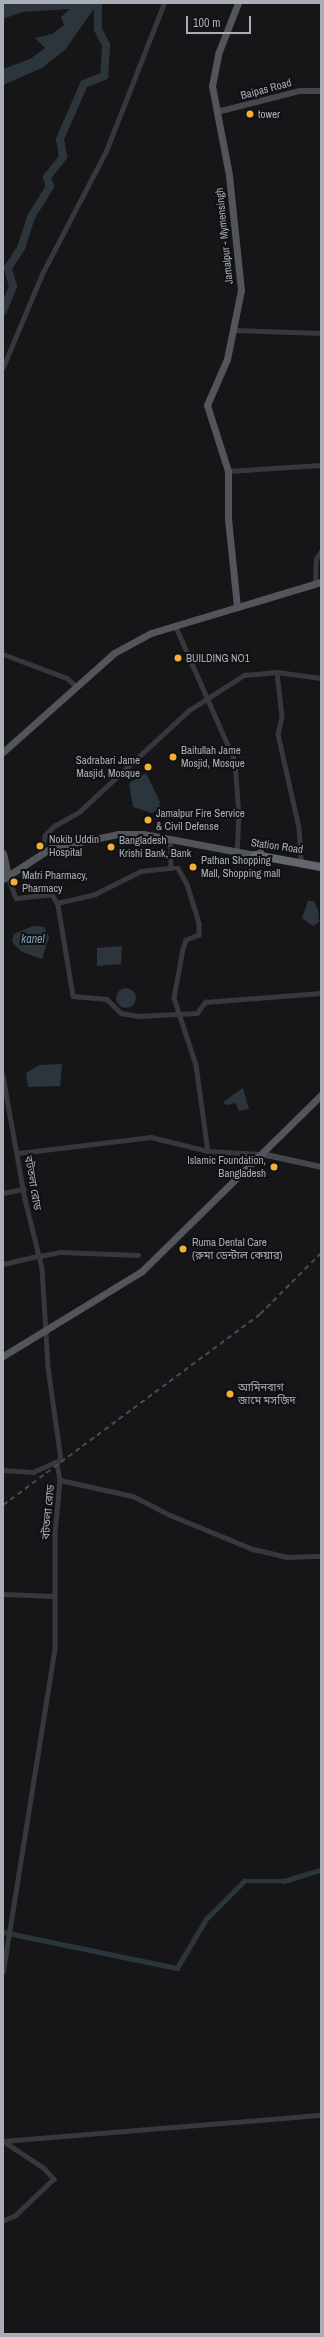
<!DOCTYPE html>
<meta charset="utf-8">
<style>
body{margin:0}
#map{position:relative;width:324px;height:2337px;overflow:hidden;background:#161618;font-family:"Archivo Narrow","Noto Sans Bengali",sans-serif}
div>[style]{position:absolute}
.water>*{inset:0;background:#2c353c}
.round{border-radius:50%}
.canal>*{height:4.5px;margin:-2.25px;padding:0 2.25px;transform-origin:2.25px;border-radius:2.25px;background:#2c353c}
.river>*{height:8px;margin:-4px;padding:0 4px;transform-origin:4px;border-radius:4px;background:#2c353c}
.street>*{height:4.5px;margin:-2.25px;padding:0 2.25px;transform-origin:2.25px;border-radius:2.25px;background:#37383d}
.secondary>*{height:6px;margin:-3px;padding:0 3px;transform-origin:3px;border-radius:3px;background:#45474d}
.primary>*{height:7px;margin:-3.5px;padding:0 3.5px;transform-origin:3.5px;border-radius:3.5px;background:#53555c}
.highway>*{height:8px;margin:-4px;padding:0 4px;transform-origin:4px;border-radius:4px;background:#63666e}
.rail>*{height:1.5px;margin-top:-0.75px;transform-origin:0;background:repeating-linear-gradient(90deg,#4a4c52 0 5px,transparent 0 9px)}
.dots>*{width:11px;height:11px;translate:-50% -50%;box-sizing:border-box;border:2px solid #111113;border-radius:50%}
span{translate:-50% -50%;white-space:nowrap;text-align:center;line-height:1.15;-webkit-text-stroke:4px #111113;paint-order:stroke}
.street-label{font-size:11px;color:#a8adb8}
.poi-label{font-size:11px;color:#a8adb8}
.left{translate:0 -50%;text-align:left}
.right{translate:-100% -50%;text-align:right}
.water-label{font-size:12px;color:#7f9bb3;font-style:italic}
.frame{position:absolute;inset:0;border:4px solid #a8adb8;pointer-events:none}
.scale{position:absolute;left:186px;top:16px;width:65px;height:18px;box-sizing:border-box;border:2px solid #a8adb8;border-top:0;padding-left:5px;font-size:12px;line-height:14px;white-space:nowrap;color:#a8adb8;-webkit-text-stroke:3px #111113;paint-order:stroke}
</style>
<div id="map">
<div class="water">
<div style="clip-path:polygon(3px 3px,98px 3px,65px 50px,42px 68px,3px 85px,3px 69px,30px 59px,45px 48px,35px 38px,52px 34px,64px 25px,61px 17px,70px 9px,22px 12px,3px 19px)"></div>
<div style="clip-path:polygon(146px 773px,160px 802px,159px 809px,152px 813px,133px 807px,129px 783px)"></div>
<div style="clip-path:polygon(308px 901px,314px 901px,318px 910px,319px 922px,313px 926px,302px 918px)"></div>
<div style="clip-path:polygon(33px 926px,44px 927px,49px 937px,42px 959px,22px 952px,12px 942px,14px 934px)"></div>
<div style="clip-path:polygon(122px 946px,121px 964px,97px 966px,97px 948px)"></div>
<div class="round" style="left:116px;top:988px;width:20px;height:20px"></div>
<div style="clip-path:polygon(62px 1064px,60px 1086px,28px 1087px,26px 1073px,39px 1065px)"></div>
<div style="clip-path:polygon(243px 1088px,249px 1109px,239px 1111px,236px 1103px,226px 1105px,223px 1102px)"></div>
</div>
<div class="canal">
<div style="left:3px;top:1932px;width:178px;rotate:11.7deg"></div>
<div style="left:177px;top:1968px;width:57px;rotate:-59.4deg"></div>
<div style="left:206px;top:1919px;width:54px;rotate:-45deg"></div>
<div style="left:244px;top:1881px;width:40px"></div>
<div style="left:284px;top:1881px;width:39px;rotate:-17deg"></div>
</div>
<div class="river">
<div style="left:3px;top:311px;width:27px;rotate:-68deg"></div>
<div style="left:13px;top:286px;width:19px;rotate:-106deg"></div>
<div style="left:8px;top:268px;width:24px;rotate:-57deg"></div>
<div style="left:21px;top:248px;width:33px;rotate:-72deg"></div>
<div style="left:31px;top:217px;width:36px;rotate:-58deg"></div>
<div style="left:50px;top:187px;width:10px;rotate:-107deg"></div>
<div style="left:47px;top:177px;width:26px;rotate:-51deg"></div>
<div style="left:63px;top:157px;width:18px;rotate:-99deg"></div>
<div style="left:60px;top:139px;width:60px;rotate:-66.4deg"></div>
<div style="left:84px;top:84px;width:22px;rotate:-22deg"></div>
<div style="left:104px;top:76px;width:31px;rotate:-86deg"></div>
<div style="left:106px;top:45px;width:18px;rotate:-117deg"></div>
<div style="left:98px;top:29px;width:26px;rotate:-90deg"></div>
</div>
<div class="street">
<div style="left:234px;top:330px;width:87px;rotate:2deg"></div>
<div style="left:3px;top:367px;width:101px;rotate:-67.2deg"></div>
<div style="left:42px;top:274px;width:139px;rotate:-62.5deg"></div>
<div style="left:106px;top:151px;width:159px;rotate:-68.6deg"></div>
<div style="left:228px;top:471px;width:93px;rotate:-3.7deg"></div>
<div style="left:315px;top:584px;width:25px;rotate:-88deg"></div>
<div style="left:316px;top:559px;width:9px;rotate:-58deg"></div>
<div style="left:175px;top:625px;width:149px;rotate:66.2deg"></div>
<div style="left:235px;top:761px;width:54px;rotate:85.8deg"></div>
<div style="left:239px;top:815px;width:35px;rotate:93deg"></div>
<div style="left:3px;top:654px;width:68px;rotate:20.6deg"></div>
<div style="left:67px;top:678px;width:11px;rotate:41deg"></div>
<div style="left:277px;top:672px;width:45px;rotate:83.7deg"></div>
<div style="left:282px;top:717px;width:17px;rotate:103deg"></div>
<div style="left:278px;top:734px;width:96px;rotate:77.4deg"></div>
<div style="left:299px;top:828px;width:32px;rotate:86deg"></div>
<div style="left:170px;top:839px;width:29px;rotate:88deg"></div>
<div style="left:171px;top:868px;width:7px"></div>
<div style="left:178px;top:868px;width:18px;rotate:61deg"></div>
<div style="left:187px;top:884px;width:41px;rotate:72.9deg"></div>
<div style="left:199px;top:923px;width:12px;rotate:90deg"></div>
<div style="left:199px;top:935px;width:14px;rotate:159deg"></div>
<div style="left:186px;top:940px;width:9px;rotate:108deg"></div>
<div style="left:183px;top:949px;width:50px;rotate:100.4deg"></div>
<div style="left:174px;top:998px;width:71px;rotate:71.8deg"></div>
<div style="left:196px;top:1065px;width:87px;rotate:82.1deg"></div>
<div style="left:41px;top:855px;width:20px;rotate:-79deg"></div>
<div style="left:45px;top:835px;width:13px;rotate:-45deg"></div>
<div style="left:54px;top:826px;width:29px;rotate:-29deg"></div>
<div style="left:79px;top:812px;width:149px;rotate:-42.8deg"></div>
<div style="left:188px;top:711px;width:67px;rotate:-32.7deg"></div>
<div style="left:244px;top:675px;width:33px;rotate:-5deg"></div>
<div style="left:277px;top:672px;width:44px;rotate:7.8deg"></div>
<div style="left:8px;top:877px;width:22px;rotate:69deg"></div>
<div style="left:16px;top:898px;width:36px;rotate:-6deg"></div>
<div style="left:52px;top:894px;width:13px;rotate:61deg"></div>
<div style="left:58px;top:905px;width:92px;rotate:80.6deg"></div>
<div style="left:73px;top:996px;width:34px;rotate:5deg"></div>
<div style="left:107px;top:999px;width:20px;rotate:45deg"></div>
<div style="left:121px;top:1013px;width:17px;rotate:10deg"></div>
<div style="left:138px;top:1016px;width:59px;rotate:-2.9deg"></div>
<div style="left:197px;top:1013px;width:14px;rotate:-54deg"></div>
<div style="left:205px;top:1002px;width:116px;rotate:-4.4deg"></div>
<div style="left:57px;top:903px;width:39px;rotate:-13deg"></div>
<div style="left:95px;top:894px;width:51px;rotate:-26.6deg"></div>
<div style="left:141px;top:871px;width:30px;rotate:-6deg"></div>
<div style="left:3px;top:1076px;width:125px;rotate:79.9deg"></div>
<div style="left:25px;top:1199px;width:71px;rotate:76.2deg"></div>
<div style="left:42px;top:1268px;width:99px;rotate:86.5deg"></div>
<div style="left:48px;top:1367px;width:93px;rotate:82deg"></div>
<div style="left:61px;top:1459px;width:6px;rotate:129deg"></div>
<div style="left:57px;top:1464px;width:16px;rotate:79deg"></div>
<div style="left:60px;top:1480px;width:54px;rotate:95.3deg"></div>
<div style="left:55px;top:1534px;width:115px;rotate:90deg"></div>
<div style="left:55px;top:1649px;width:327px;rotate:99.1deg"></div>
<div style="left:19px;top:1153px;width:133px;rotate:-6.9deg"></div>
<div style="left:151px;top:1137px;width:59px;rotate:13.8deg"></div>
<div style="left:208px;top:1151px;width:54px;rotate:3.2deg"></div>
<div style="left:3px;top:1193px;width:21px;rotate:-11deg"></div>
<div style="left:40px;top:1256px;width:21px;rotate:-11deg"></div>
<div style="left:61px;top:1252px;width:77px;rotate:2.2deg"></div>
<div style="left:3px;top:1264px;width:37px;rotate:-13deg"></div>
<div style="left:3px;top:1470px;width:30px;rotate:4deg"></div>
<div style="left:33px;top:1472px;width:30px;rotate:-24deg"></div>
<div style="left:60px;top:1480px;width:75px;rotate:12.4deg"></div>
<div style="left:133px;top:1496px;width:42px;rotate:27.2deg"></div>
<div style="left:170px;top:1515px;width:90px;rotate:22.3deg"></div>
<div style="left:253px;top:1549px;width:36px;rotate:13deg"></div>
<div style="left:288px;top:1557px;width:33px;rotate:-2deg"></div>
<div style="left:3px;top:1594px;width:51px;rotate:2.2deg"></div>
<div style="left:3px;top:2141px;width:319px;rotate:-4.7deg"></div>
<div style="left:3px;top:2141px;width:49px;rotate:33.4deg"></div>
<div style="left:44px;top:2168px;width:15px;rotate:48deg"></div>
<div style="left:54px;top:2179px;width:54px;rotate:136.5deg"></div>
<div style="left:15px;top:2216px;width:13px;rotate:157deg"></div>
</div>
<div class="secondary">
<div style="left:217px;top:112px;width:86px;rotate:-14.2deg"></div>
<div style="left:300px;top:91px;width:21px"></div>
<div style="left:262px;top:1154px;width:60px;rotate:12.4deg"></div>
</div>
<div class="primary">
<div style="left:237px;top:607px;width:88px;rotate:-95.8deg"></div>
<div style="left:228px;top:519px;width:48px;rotate:-90deg"></div>
<div style="left:228px;top:471px;width:69px;rotate:-107.7deg"></div>
<div style="left:207px;top:405px;width:50px;rotate:-66.5deg"></div>
<div style="left:227px;top:359px;width:70px;rotate:-78.5deg"></div>
<div style="left:241px;top:290px;width:116px;rotate:-96deg"></div>
<div style="left:229px;top:175px;width:91px;rotate:-100.8deg"></div>
<div style="left:212px;top:86px;width:33px;rotate:-79deg"></div>
<div style="left:218px;top:54px;width:55px;rotate:-68.6deg"></div>
<div style="left:3px;top:752px;width:149px;rotate:-41.7deg"></div>
<div style="left:114px;top:653px;width:42px;rotate:-28.4deg"></div>
<div style="left:151px;top:633px;width:177px;rotate:-16.7deg"></div>
<div style="left:3px;top:853px;width:25px;rotate:78deg"></div>
<div style="left:3px;top:879px;width:57px;rotate:-32.9deg"></div>
<div style="left:51px;top:848px;width:68px;rotate:-11.8deg"></div>
<div style="left:118px;top:834px;width:25px"></div>
<div style="left:143px;top:834px;width:114px;rotate:10.6deg"></div>
<div style="left:255px;top:855px;width:6px;rotate:-31deg"></div>
<div style="left:3px;top:1356px;width:163px;rotate:-31.4deg"></div>
<div style="left:142px;top:1271px;width:251px;rotate:-44.5deg"></div>
</div>
<div class="highway">
<div style="left:255px;top:855px;width:67px;rotate:10.3deg"></div>
</div>
<div class="rail">
<div style="left:3px;top:1505px;width:320px;rotate:-36.6deg"></div>
<div style="left:260px;top:1314px;width:86px;rotate:-45deg"></div>
</div>
<div class="dots">
<div style="left:250px;top:114px;background:#f2b134"></div>
<div style="left:178px;top:658px;background:#f2b134"></div>
<div style="left:173px;top:757px;background:#f2b134"></div>
<div style="left:148px;top:767px;background:#f2b134"></div>
<div style="left:148px;top:820px;background:#f2b134"></div>
<div style="left:40px;top:846px;background:#f2b134"></div>
<div style="left:111px;top:847px;background:#f2b134"></div>
<div style="left:193px;top:867px;background:#f2b134"></div>
<div style="left:14px;top:882px;background:#f2b134"></div>
<div style="left:274px;top:1167px;background:#f2b134"></div>
<div style="left:183px;top:1249px;background:#f2b134"></div>
<div style="left:230px;top:1394px;background:#f2b134"></div>
</div>
<div class="street-label">
<span style="left:266px;top:89px;rotate:-15deg">Baipas Road</span>
<span style="left:224px;top:236px;rotate:-96deg">Jamalpur - Mymensingh</span>
<span style="left:277px;top:846px;rotate:8deg">Station Road</span>
<span style="left:33px;top:1183px;rotate:80deg">বটতলা রোড</span>
<span style="left:48px;top:1512px;rotate:-85deg">বটতলা রোড</span>
</div>
<div class="poi-label">
<span class="left" style="left:258px;top:114px">tower</span>
<span class="left" style="left:186px;top:658px">BUILDING NO1</span>
<span class="left" style="left:181px;top:757px">Baitullah Jame<br>Mosjid, Mosque</span>
<span class="right" style="left:140px;top:767px">Sadrabari Jame<br>Masjid, Mosque</span>
<span class="left" style="left:156px;top:820px">Jamalpur Fire Service<br>&amp; Civil Defense</span>
<span class="left" style="left:49px;top:846px">Nokib Uddin<br>Hospital</span>
<span class="left" style="left:119px;top:847px">Bangladesh<br>Krishi Bank, Bank</span>
<span class="left" style="left:201px;top:867px">Pathan Shopping<br>Mall, Shopping mall</span>
<span class="left" style="left:22px;top:882px">Matri Pharmacy,<br>Pharmacy</span>
<span class="right" style="left:266px;top:1167px">Islamic Foundation,<br>Bangladesh</span>
<span class="left" style="left:192px;top:1249px">Ruma Dental Care<br>(রুমা ডেন্টাল কেয়ার)</span>
<span class="left" style="left:238px;top:1394px">আমিনবাগ<br>জামে মসজিদ</span>
</div>
<div class="water-label">
<span style="left:33px;top:940px">kanel</span>
</div>
<div class="frame"></div>
<div class="scale">100 m</div>
</div>
